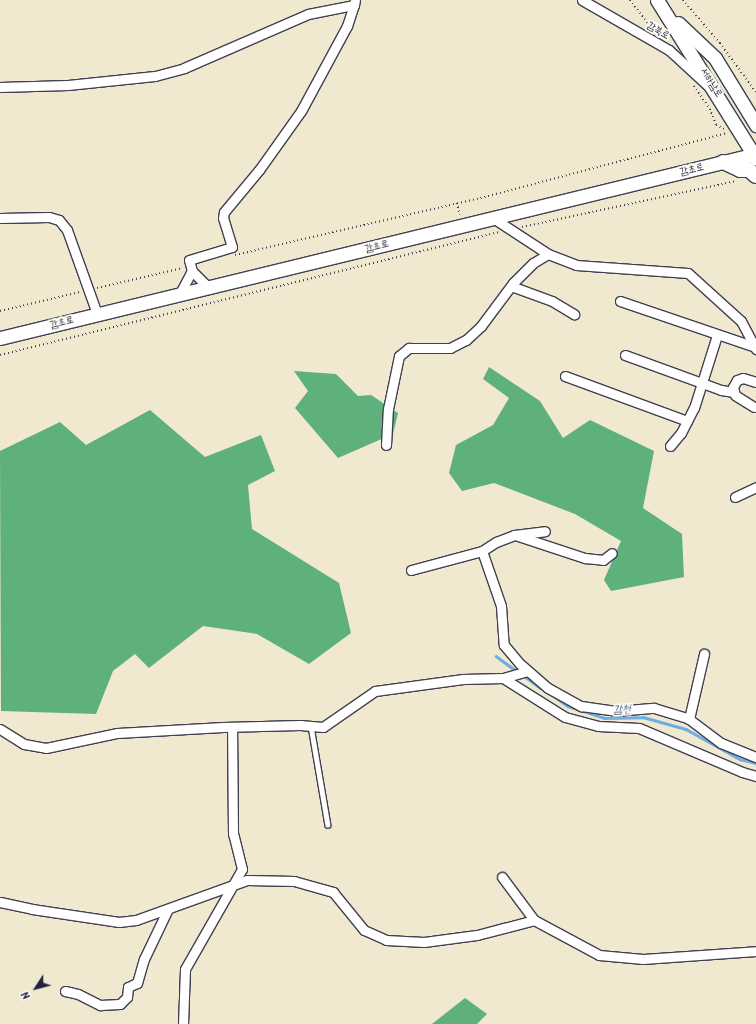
<!DOCTYPE html>
<meta charset="utf-8">
<style>
body{margin:0}
#map{position:relative;width:756px;height:1024px;overflow:hidden;background:#f0e9cf;font-family:Kalam,"Poor Story",sans-serif}
div>[style]{position:absolute}
.forest>*{inset:0;background:#5eb07c}
.stream>*{height:2.5px;margin:-1.25px;padding:0 1.25px;transform-origin:1.25px;border-radius:1.25px;background:#6caee1}
.path>*{height:1.5px;margin-top:-0.75px;transform-origin:0;background:repeating-linear-gradient(90deg,#414051 0 1px,transparent 0 4px)}
.roads{filter:drop-shadow(1px 0 #414051) drop-shadow(-1px 0 #414051) drop-shadow(0 1px #414051) drop-shadow(0 -1px #414051)}
.service>*{height:4.5px;margin:-2.25px;padding:0 2.25px;transform-origin:2.25px;border-radius:2.25px;background:#fff}
.minor>*{height:9px;margin:-4.5px;padding:0 4.5px;transform-origin:4.5px;border-radius:4.5px;background:#fff}
.secondary>*{height:13px;margin:-6.5px;padding:0 6.5px;transform-origin:6.5px;border-radius:6.5px;background:#fff}
.primary>*{height:14px;margin:-7px;padding:0 7px;transform-origin:7px;border-radius:7px;background:#fff}
span{translate:-50% -50%;white-space:nowrap;text-align:center;line-height:1.15;-webkit-text-stroke:3.5px #fdfcf7;paint-order:stroke}
.street-label{font-size:10px;color:#22223b}
.water-label{font-size:11px;color:#405a7d;font-style:italic}
.north{position:absolute;left:16px;top:968px;width:40px;height:40px;-webkit-text-stroke:3px #fdfcf7;paint-order:stroke;rotate:234deg;font-size:11px;font-weight:700;line-height:16px;text-align:center;color:#22223b}
.north::after{content:'';display:block;margin:auto;width:14px;height:18px;background:#22223b;clip-path:polygon(50% 0,100% 100%,50% 72%,0 100%)}
</style>
<div id="map">
<div class="forest">
<div style="clip-path:polygon(489px 367px,540px 401px,563px 438px,590px 420px,654px 451px,643px 508px,682px 534px,684px 577px,611px 591px,604px 580px,621px 541px,575px 514px,494px 483px,462px 491px,449px 473px,456px 445px,493px 425px,509px 398px,483px 379px)"></div>
<div style="clip-path:polygon(294px 371px,336px 374px,358px 396px,371px 395px,398px 413px,393px 434px,338px 458px,295px 408px,308px 391px)"></div>
<div style="clip-path:polygon(150px 410px,205px 457px,261px 435px,275px 471px,248px 485px,252px 529px,339px 583px,351px 633px,309px 664px,257px 634px,203px 626px,149px 668px,135px 654px,113px 671px,96px 714px,1px 711px,0 451px,60px 422px,86px 445px)"></div>
<div style="clip-path:polygon(465px 998px,487px 1014px,477px 1024px,432px 1024px)"></div>
</div>
<div class="stream">
<div style="left:496px;top:656px;width:26px;rotate:36deg"></div>
<div style="left:523px;top:675px;width:22px;rotate:36deg"></div>
<div style="left:554px;top:696px;width:17px;rotate:36deg"></div>
<div style="left:568px;top:706px;width:38px;rotate:18deg"></div>
<div style="left:604px;top:718px;width:39px;rotate:-1deg"></div>
<div style="left:643px;top:717px;width:45px;rotate:15.6deg"></div>
<div style="left:686px;top:729px;width:62px;rotate:29.1deg"></div>
<div style="left:740px;top:759px;width:16px;rotate:14deg"></div>
</div>
<div class="path">
<div style="left:630px;top:0;width:39px;rotate:52deg"></div>
<div style="left:683px;top:0;width:57px;rotate:49.3deg"></div>
<div style="left:720px;top:43px;width:61px;rotate:53.7deg"></div>
<div style="left:694px;top:86px;width:28px;rotate:55deg"></div>
<div style="left:710px;top:109px;width:17px;rotate:69deg"></div>
<div style="left:716px;top:125px;width:10px;rotate:24deg"></div>
<div style="left:457px;top:203px;width:12px;rotate:76deg"></div>
<div style="left:522px;top:227px;width:219px;rotate:-12.1deg"></div>
<div style="left:235px;top:255px;width:264px;rotate:-13.1deg"></div>
<div style="left:492px;top:195px;width:243px;rotate:-14.8deg"></div>
<div style="left:97px;top:288px;width:88px;rotate:-13.1deg"></div>
<div style="left:0;top:311px;width:82px;rotate:-13.4deg"></div>
<div style="left:0;top:355px;width:514px;rotate:-13.85deg"></div>
</div>
<div class="roads">
<div class="service">
<div style="left:311px;top:726px;width:100px;rotate:80.3deg"></div>
</div>
<div class="minor">
<div style="left:582px;top:0;width:100px;rotate:29.9deg"></div>
<div style="left:669px;top:50px;width:52px;rotate:42.6deg"></div>
<div style="left:0;top:87px;width:68px;rotate:-1.7deg"></div>
<div style="left:68px;top:85px;width:87px;rotate:-5.9deg"></div>
<div style="left:155px;top:76px;width:30px;rotate:-15deg"></div>
<div style="left:184px;top:68px;width:135px;rotate:-23.5deg"></div>
<div style="left:308px;top:14px;width:47px;rotate:-11.1deg"></div>
<div style="left:354px;top:5px;width:5px;rotate:-79deg"></div>
<div style="left:0;top:218px;width:49px;rotate:-1.2deg"></div>
<div style="left:49px;top:217px;width:10px;rotate:17deg"></div>
<div style="left:59px;top:220px;width:13px;rotate:51deg"></div>
<div style="left:67px;top:230px;width:89px;rotate:70.3deg"></div>
<div style="left:493px;top:218px;width:66px;rotate:33.2deg"></div>
<div style="left:548px;top:254px;width:30px;rotate:21deg"></div>
<div style="left:576px;top:265px;width:112px;rotate:4.1deg"></div>
<div style="left:688px;top:273px;width:72px;rotate:42.2deg"></div>
<div style="left:741px;top:321px;width:32px;rotate:62deg"></div>
<div style="left:192px;top:271px;width:11px;rotate:-105deg"></div>
<div style="left:189px;top:260px;width:45px;rotate:-16.8deg"></div>
<div style="left:232px;top:247px;width:30px;rotate:-107deg"></div>
<div style="left:223px;top:218px;width:6px;rotate:-81deg"></div>
<div style="left:224px;top:212px;width:55px;rotate:-50.2deg"></div>
<div style="left:259px;top:170px;width:72px;rotate:-54.6deg"></div>
<div style="left:301px;top:111px;width:97px;rotate:-61.6deg"></div>
<div style="left:347px;top:26px;width:22px;rotate:-72deg"></div>
<div style="left:511px;top:286px;width:44px;rotate:20.1deg"></div>
<div style="left:552px;top:301px;width:26px;rotate:31deg"></div>
<div style="left:179px;top:295px;width:27px;rotate:-62deg"></div>
<div style="left:192px;top:271px;width:24px;rotate:45deg"></div>
<div style="left:620px;top:301px;width:143px;rotate:18.8deg"></div>
<div style="left:625px;top:355px;width:102px;rotate:20deg"></div>
<div style="left:721px;top:390px;width:13px;rotate:9deg"></div>
<div style="left:565px;top:376px;width:130px;rotate:20.2deg"></div>
<div style="left:754px;top:407px;width:22px;rotate:-148deg"></div>
<div style="left:735px;top:395px;width:8px;rotate:-104deg"></div>
<div style="left:733px;top:387px;width:8px;rotate:-60deg"></div>
<div style="left:737px;top:380px;width:6px;rotate:-18deg"></div>
<div style="left:743px;top:378px;width:14px;rotate:17deg"></div>
<div style="left:386px;top:445px;width:36px;rotate:-87deg"></div>
<div style="left:388px;top:409px;width:54px;rotate:-78.3deg"></div>
<div style="left:399px;top:356px;width:13px;rotate:-39deg"></div>
<div style="left:409px;top:348px;width:41px"></div>
<div style="left:450px;top:348px;width:18px;rotate:-27deg"></div>
<div style="left:466px;top:340px;width:21px;rotate:-43deg"></div>
<div style="left:481px;top:326px;width:54px;rotate:-53.3deg"></div>
<div style="left:513px;top:283px;width:28px;rotate:-45deg"></div>
<div style="left:533px;top:263px;width:17px;rotate:-31deg"></div>
<div style="left:670px;top:446px;width:17px;rotate:-50deg"></div>
<div style="left:681px;top:433px;width:28px;rotate:-63deg"></div>
<div style="left:694px;top:408px;width:77px;rotate:-72.5deg"></div>
<div style="left:735px;top:497px;width:23px;rotate:-25deg"></div>
<div style="left:518px;top:536px;width:71px;rotate:18.2deg"></div>
<div style="left:585px;top:558px;width:18px;rotate:6deg"></div>
<div style="left:603px;top:560px;width:11px;rotate:-38deg"></div>
<div style="left:482px;top:551px;width:58px;rotate:70.9deg"></div>
<div style="left:501px;top:606px;width:39px;rotate:86deg"></div>
<div style="left:504px;top:645px;width:23px;rotate:50deg"></div>
<div style="left:519px;top:663px;width:38px;rotate:41deg"></div>
<div style="left:548px;top:688px;width:38px;rotate:29deg"></div>
<div style="left:581px;top:706px;width:35px;rotate:8deg"></div>
<div style="left:616px;top:711px;width:38px;rotate:-5deg"></div>
<div style="left:654px;top:708px;width:37px;rotate:17deg"></div>
<div style="left:689px;top:719px;width:40px;rotate:37deg"></div>
<div style="left:721px;top:743px;width:38px;rotate:22deg"></div>
<div style="left:411px;top:570px;width:73px;rotate:-15deg"></div>
<div style="left:482px;top:551px;width:17px;rotate:-33deg"></div>
<div style="left:496px;top:542px;width:19px;rotate:-21deg"></div>
<div style="left:514px;top:535px;width:31px;rotate:-7deg"></div>
<div style="left:503px;top:678px;width:73px;rotate:32.2deg"></div>
<div style="left:565px;top:717px;width:34px;rotate:15deg"></div>
<div style="left:598px;top:726px;width:41px;rotate:2.8deg"></div>
<div style="left:639px;top:728px;width:112px;rotate:23.1deg"></div>
<div style="left:742px;top:772px;width:15px;rotate:16deg"></div>
<div style="left:689px;top:719px;width:67px;rotate:-77deg"></div>
<div style="left:0;top:729px;width:28px;rotate:32deg"></div>
<div style="left:24px;top:744px;width:22px;rotate:10deg"></div>
<div style="left:46px;top:748px;width:73px;rotate:-11.9deg"></div>
<div style="left:117px;top:733px;width:106px;rotate:-3.2deg"></div>
<div style="left:223px;top:727px;width:77px;rotate:-1.5deg"></div>
<div style="left:300px;top:725px;width:23px;rotate:5deg"></div>
<div style="left:323px;top:727px;width:63px;rotate:-34.7deg"></div>
<div style="left:375px;top:691px;width:89px;rotate:-7.8deg"></div>
<div style="left:463px;top:679px;width:40px;rotate:-1.4deg"></div>
<div style="left:503px;top:678px;width:26px;rotate:-16deg"></div>
<div style="left:502px;top:877px;width:54px;rotate:53.3deg"></div>
<div style="left:0;top:902px;width:33px;rotate:12deg"></div>
<div style="left:32px;top:909px;width:88px;rotate:8.5deg"></div>
<div style="left:119px;top:922px;width:17px;rotate:-7deg"></div>
<div style="left:136px;top:920px;width:118px;rotate:-19.8deg"></div>
<div style="left:247px;top:880px;width:47px;rotate:1.2deg"></div>
<div style="left:294px;top:881px;width:41px;rotate:15.8deg"></div>
<div style="left:333px;top:892px;width:49px;rotate:50.8deg"></div>
<div style="left:364px;top:930px;width:24px;rotate:24deg"></div>
<div style="left:386px;top:940px;width:38px;rotate:3deg"></div>
<div style="left:424px;top:942px;width:53px;rotate:-7.5deg"></div>
<div style="left:477px;top:935px;width:59px;rotate:-14.7deg"></div>
<div style="left:534px;top:920px;width:74px;rotate:28.3deg"></div>
<div style="left:599px;top:955px;width:44px;rotate:5.2deg"></div>
<div style="left:643px;top:959px;width:113px;rotate:-4deg"></div>
<div style="left:65px;top:991px;width:13px;rotate:13deg"></div>
<div style="left:78px;top:994px;width:25px;rotate:27deg"></div>
<div style="left:100px;top:1005px;width:20px;rotate:-3deg"></div>
<div style="left:120px;top:1004px;width:10px;rotate:-45deg"></div>
<div style="left:127px;top:997px;width:10px;rotate:-84deg"></div>
<div style="left:128px;top:987px;width:10px;rotate:-24deg"></div>
<div style="left:137px;top:983px;width:25px;rotate:-74deg"></div>
<div style="left:144px;top:959px;width:55px;rotate:-64.4deg"></div>
<div style="left:183px;top:1024px;width:55px;rotate:-87.9deg"></div>
<div style="left:185px;top:969px;width:115px;rotate:-60.3deg"></div>
<div style="left:242px;top:869px;width:36px;rotate:-104deg"></div>
<div style="left:233px;top:834px;width:107px;rotate:-90.5deg"></div>
</div>
<div class="secondary">
<div style="left:657px;top:0;width:183px;rotate:58deg"></div>
<div style="left:678px;top:23px;width:51px;rotate:43.4deg"></div>
<div style="left:715px;top:58px;width:79px;rotate:58.5deg"></div>
<div style="left:0;top:338px;width:778px;rotate:-13.68deg"></div>
</div>
<div class="primary">
<div style="left:754px;top:155px;width:4px;rotate:63deg"></div>
<div style="left:723px;top:162px;width:19px;rotate:25deg"></div>
<div style="left:740px;top:170px;width:9px"></div>
<div style="left:749px;top:170px;width:9px;rotate:41deg"></div>
</div>
</div>
<div class="street-label">
<span style="left:658px;top:31px;rotate:30deg">감북로</span>
<span style="left:711px;top:83px;rotate:58deg">서하남로</span>
<span style="left:692px;top:170px;rotate:-14deg">감초로</span>
<span style="left:377px;top:247px;rotate:-14deg">감초로</span>
<span style="left:62px;top:323px;rotate:-14deg">감초로</span>
</div>
<div class="water-label">
<span style="left:622px;top:710px;rotate:-3deg">감천</span>
</div>
<div class="north">N</div>
</div>
